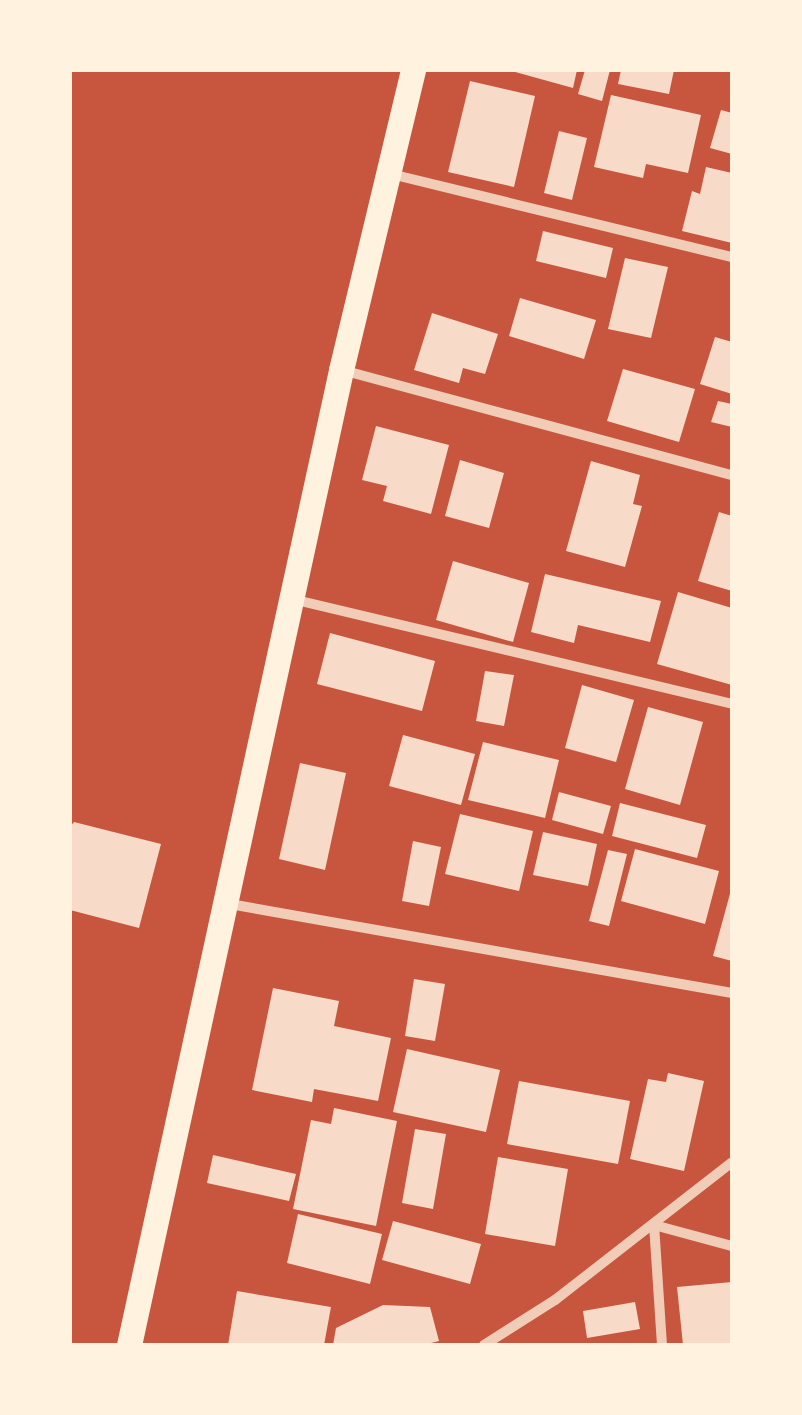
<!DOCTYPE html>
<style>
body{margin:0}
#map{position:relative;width:802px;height:1415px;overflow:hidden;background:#c8553d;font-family:Georgia,serif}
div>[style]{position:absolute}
.building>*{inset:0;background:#f7dbc8}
.minor>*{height:10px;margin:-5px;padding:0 5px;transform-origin:5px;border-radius:5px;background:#f1ccb7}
.primary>*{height:25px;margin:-12.5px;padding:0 12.5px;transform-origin:12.5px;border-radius:12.5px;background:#fff3e0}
span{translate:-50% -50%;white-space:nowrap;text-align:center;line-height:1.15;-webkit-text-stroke:10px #fff3e0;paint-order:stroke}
.frame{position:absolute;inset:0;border:72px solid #fff3e0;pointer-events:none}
</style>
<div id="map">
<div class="building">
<div style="clip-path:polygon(508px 70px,577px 70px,573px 88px)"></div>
<div style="clip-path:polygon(585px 70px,610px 70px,602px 101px,578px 94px)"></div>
<div style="clip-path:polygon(621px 70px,674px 70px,669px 94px,618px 84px)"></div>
<div style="clip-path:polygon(470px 81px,535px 96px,514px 187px,448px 172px)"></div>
<div style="clip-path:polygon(611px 95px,701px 115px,688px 173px,646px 164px,643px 178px,594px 167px)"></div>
<div style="clip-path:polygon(721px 110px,732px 113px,732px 154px,710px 148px)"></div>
<div style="clip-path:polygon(559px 131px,587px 138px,572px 200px,544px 193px)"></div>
<div style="clip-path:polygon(706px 167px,732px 173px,732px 243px,682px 231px,692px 191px,700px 194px)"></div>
<div style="clip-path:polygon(543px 231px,613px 248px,606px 278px,536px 261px)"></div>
<div style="clip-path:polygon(625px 258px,668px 267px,651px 338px,608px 329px)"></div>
<div style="clip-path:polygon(520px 298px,596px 320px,584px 359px,509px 336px)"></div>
<div style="clip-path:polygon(432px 313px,498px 334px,485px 374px,463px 368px,459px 383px,414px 370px)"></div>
<div style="clip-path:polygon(715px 337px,732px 342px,732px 394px,700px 384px)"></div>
<div style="clip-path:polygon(623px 369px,695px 389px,679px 442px,607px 421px)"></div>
<div style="clip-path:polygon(718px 401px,732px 404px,732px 427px,711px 422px)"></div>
<div style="clip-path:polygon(376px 426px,449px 445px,431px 514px,383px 501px,387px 486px,362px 480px)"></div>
<div style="clip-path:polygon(460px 460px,504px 473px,489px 528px,445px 516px)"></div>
<div style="clip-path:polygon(591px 461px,640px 475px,633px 504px,642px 506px,625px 567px,566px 551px)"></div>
<div style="clip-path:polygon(719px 512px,732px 516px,732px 591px,698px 581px)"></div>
<div style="clip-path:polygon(453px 561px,529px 583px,513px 642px,436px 620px)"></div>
<div style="clip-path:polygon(545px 574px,661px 601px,650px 642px,578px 625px,574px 643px,531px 632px)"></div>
<div style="clip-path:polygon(678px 592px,732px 608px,732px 685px,657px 664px)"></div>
<div style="clip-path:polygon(330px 633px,435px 661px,422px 711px,317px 684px)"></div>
<div style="clip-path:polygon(485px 671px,514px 675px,504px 726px,476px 721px)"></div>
<div style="clip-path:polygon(582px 685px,634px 700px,616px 762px,565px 748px)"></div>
<div style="clip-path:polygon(648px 707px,703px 722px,680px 805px,625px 789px)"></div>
<div style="clip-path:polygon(403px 735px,475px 754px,461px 805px,389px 786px)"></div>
<div style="clip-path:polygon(483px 742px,559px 760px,545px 818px,468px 800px)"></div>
<div style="clip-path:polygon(300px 763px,346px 773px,325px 870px,279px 859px)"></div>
<div style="clip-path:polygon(559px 792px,611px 806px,603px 834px,552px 820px)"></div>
<div style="clip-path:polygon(620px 803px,706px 825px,697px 858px,612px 836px)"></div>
<div style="clip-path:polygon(460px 814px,533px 831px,519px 891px,445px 874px)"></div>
<div style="clip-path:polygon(74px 822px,161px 844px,139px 928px,70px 910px,70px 827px)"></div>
<div style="clip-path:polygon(543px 832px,597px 844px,588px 886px,533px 875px)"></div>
<div style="clip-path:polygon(413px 841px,441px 847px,429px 906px,402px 901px)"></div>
<div style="clip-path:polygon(635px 849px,719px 871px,705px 924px,621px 901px)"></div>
<div style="clip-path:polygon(608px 850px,627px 854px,609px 926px,589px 921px)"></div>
<div style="clip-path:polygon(731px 890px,732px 890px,732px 961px,713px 956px)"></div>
<div style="clip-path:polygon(414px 979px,445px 984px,435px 1041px,405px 1036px)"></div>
<div style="clip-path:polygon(273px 988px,339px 1001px,334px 1026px,391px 1038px,378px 1101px,314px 1089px,312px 1102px,252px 1090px)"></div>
<div style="clip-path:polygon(407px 1049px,500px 1070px,486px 1132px,393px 1112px)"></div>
<div style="clip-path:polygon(668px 1073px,704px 1081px,684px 1171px,630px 1159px,648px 1079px,666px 1082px)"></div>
<div style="clip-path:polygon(519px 1081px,630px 1101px,618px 1164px,507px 1144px)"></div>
<div style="clip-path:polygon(334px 1108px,397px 1121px,376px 1226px,293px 1209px,311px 1120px,331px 1124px)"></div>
<div style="clip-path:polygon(415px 1129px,446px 1134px,433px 1209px,402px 1203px)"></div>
<div style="clip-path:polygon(213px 1155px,296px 1174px,289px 1201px,207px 1183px)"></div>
<div style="clip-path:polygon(498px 1157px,568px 1169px,555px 1246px,485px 1234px)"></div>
<div style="clip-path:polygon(298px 1214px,382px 1234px,370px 1284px,287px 1263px)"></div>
<div style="clip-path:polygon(393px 1221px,481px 1244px,470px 1284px,382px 1260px)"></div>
<div style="clip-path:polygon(732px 1282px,732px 1345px,683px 1345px,677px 1287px)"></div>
<div style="clip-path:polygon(237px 1291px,331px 1307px,324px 1345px,228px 1345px)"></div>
<div style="clip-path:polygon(635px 1302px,640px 1329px,587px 1338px,583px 1311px)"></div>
<div style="clip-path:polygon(383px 1305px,430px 1307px,439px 1341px,423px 1345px,333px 1345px,336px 1328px)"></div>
</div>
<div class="minor">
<div style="left:391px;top:174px;width:351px;rotate:13.7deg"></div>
<div style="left:342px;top:370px;width:404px;rotate:15.1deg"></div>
<div style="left:292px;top:599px;width:452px;rotate:13.4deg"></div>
<div style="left:224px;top:903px;width:516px;rotate:10.05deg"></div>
<div style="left:484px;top:1345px;width:84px;rotate:-32.4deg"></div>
<div style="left:555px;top:1300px;width:224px;rotate:-37.9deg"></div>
<div style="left:662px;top:1345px;width:120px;rotate:-93.8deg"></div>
<div style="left:654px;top:1225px;width:81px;rotate:15.1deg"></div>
</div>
<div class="primary">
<div style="left:129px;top:1345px;width:998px;rotate:-77.73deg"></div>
<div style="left:341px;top:370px;width:309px;rotate:-76.5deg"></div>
</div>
<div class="frame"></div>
</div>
